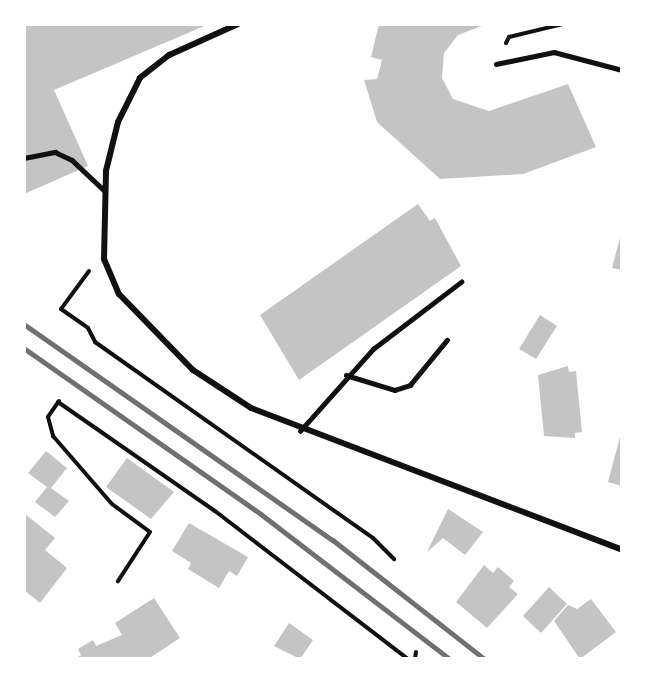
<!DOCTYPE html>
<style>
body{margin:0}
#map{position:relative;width:646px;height:683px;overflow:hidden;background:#fff;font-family:Karla,sans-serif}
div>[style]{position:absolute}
.building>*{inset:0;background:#c4c4c4}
.path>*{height:4px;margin:-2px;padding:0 2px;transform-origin:2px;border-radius:2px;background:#111}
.service>*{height:4.5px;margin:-2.25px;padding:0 2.25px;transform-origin:2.25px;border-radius:2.25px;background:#111}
.minor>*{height:6px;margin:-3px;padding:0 3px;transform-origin:3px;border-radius:3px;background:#111}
.rail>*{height:4.5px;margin:-2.25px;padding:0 2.25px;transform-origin:2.25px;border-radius:2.25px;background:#707070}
span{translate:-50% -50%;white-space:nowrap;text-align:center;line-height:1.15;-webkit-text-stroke:5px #fff;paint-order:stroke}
.frame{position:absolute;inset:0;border:26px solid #fff;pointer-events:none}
</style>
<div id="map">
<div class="building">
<div style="clip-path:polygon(24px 24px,209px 24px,54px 90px,88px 166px,24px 194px)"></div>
<div style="clip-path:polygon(379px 24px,487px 24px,458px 35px,444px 53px,442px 78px,453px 99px,489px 111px,568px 84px,596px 147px,523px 174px,440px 179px,377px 122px,364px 80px,377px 79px,382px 60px,371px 57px)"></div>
<div style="clip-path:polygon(418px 204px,430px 221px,435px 218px,461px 266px,299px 380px,260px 315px)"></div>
<div style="clip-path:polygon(621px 234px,622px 234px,622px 270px,612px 268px)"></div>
<div style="clip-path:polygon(540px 315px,557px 326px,536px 359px,519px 349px)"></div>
<div style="clip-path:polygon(568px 366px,569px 372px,576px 371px,582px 432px,575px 433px,575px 438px,544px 436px,538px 375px)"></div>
<div style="clip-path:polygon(621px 433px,622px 433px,622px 486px,608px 482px)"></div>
<div style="clip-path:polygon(46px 451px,67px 468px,51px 488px,69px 501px,55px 517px,35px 502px,47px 487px,28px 473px)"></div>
<div style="clip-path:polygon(127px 458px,174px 492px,151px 519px,106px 487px)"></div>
<div style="clip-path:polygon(448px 509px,483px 532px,465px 555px,443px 538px,427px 552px)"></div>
<div style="clip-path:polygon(25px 514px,55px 538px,45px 550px,67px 568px,40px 603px,24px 590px)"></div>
<div style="clip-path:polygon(189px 523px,248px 557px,237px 576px,229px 571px,219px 588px,188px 569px,191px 563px,172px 551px)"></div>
<div style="clip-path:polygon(484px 565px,493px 573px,498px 567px,514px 581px,509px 587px,518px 594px,487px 628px,456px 602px)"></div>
<div style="clip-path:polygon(549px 587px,567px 604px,541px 633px,523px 616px)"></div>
<div style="clip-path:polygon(154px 598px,180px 638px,148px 659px,75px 659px,81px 655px,78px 649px,93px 640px,96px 646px,122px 635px,115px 623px)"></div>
<div style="clip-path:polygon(591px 599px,616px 632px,580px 659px,554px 621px,568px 605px,577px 609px)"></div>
<div style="clip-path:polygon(289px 623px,313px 640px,300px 659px,274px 646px)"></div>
</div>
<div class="path">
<div style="left:506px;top:43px;width:7px;rotate:-63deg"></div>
<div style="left:509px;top:37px;width:56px;rotate:-13.5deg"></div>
<div style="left:89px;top:271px;width:47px;rotate:126.4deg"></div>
<div style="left:61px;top:309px;width:33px;rotate:35deg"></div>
<div style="left:88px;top:328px;width:16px;rotate:63deg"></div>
<div style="left:95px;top:342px;width:340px;rotate:35.2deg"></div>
<div style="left:373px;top:538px;width:30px;rotate:45deg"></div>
<div style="left:59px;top:401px;width:19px;rotate:125deg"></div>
<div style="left:48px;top:417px;width:20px;rotate:75deg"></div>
<div style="left:53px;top:436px;width:90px;rotate:49.1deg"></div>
<div style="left:112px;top:504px;width:47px;rotate:36.4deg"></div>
<div style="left:150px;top:532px;width:59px;rotate:123.1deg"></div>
<div style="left:58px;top:402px;width:191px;rotate:34.8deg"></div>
<div style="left:215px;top:511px;width:243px;rotate:37.5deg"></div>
<div style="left:415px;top:659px;width:7px;rotate:-82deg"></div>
</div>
<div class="service">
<div style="left:496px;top:64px;width:59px;rotate:-11.7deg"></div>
<div style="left:554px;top:52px;width:70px;rotate:14.8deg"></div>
<div style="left:24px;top:158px;width:32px;rotate:-11deg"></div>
<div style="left:55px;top:152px;width:19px;rotate:25deg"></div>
<div style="left:72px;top:160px;width:45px;rotate:43.2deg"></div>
<div style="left:346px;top:375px;width:51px;rotate:17deg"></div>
<div style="left:395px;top:390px;width:16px;rotate:-18deg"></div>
<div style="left:410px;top:385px;width:58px;rotate:-50.6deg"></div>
<div style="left:300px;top:431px;width:110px;rotate:-48.3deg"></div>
<div style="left:373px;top:349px;width:111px;rotate:-37.3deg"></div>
</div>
<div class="minor">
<div style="left:238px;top:24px;width:76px;rotate:155.8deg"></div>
<div style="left:169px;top:55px;width:37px;rotate:142deg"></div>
<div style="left:140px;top:78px;width:49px;rotate:116.6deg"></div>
<div style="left:118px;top:122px;width:50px;rotate:103.8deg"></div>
<div style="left:106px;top:171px;width:88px;rotate:91.3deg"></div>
<div style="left:104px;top:259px;width:38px;rotate:67deg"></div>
<div style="left:119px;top:294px;width:106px;rotate:45.8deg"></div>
<div style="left:193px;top:370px;width:69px;rotate:33.2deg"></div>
<div style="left:251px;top:408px;width:397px;rotate:20.9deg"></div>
</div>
<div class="rail">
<div style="left:24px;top:324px;width:377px;rotate:35deg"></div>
<div style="left:333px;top:540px;width:193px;rotate:38.1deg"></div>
<div style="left:24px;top:348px;width:289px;rotate:35deg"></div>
<div style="left:261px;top:514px;width:238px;rotate:37.5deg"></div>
</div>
<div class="frame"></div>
</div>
